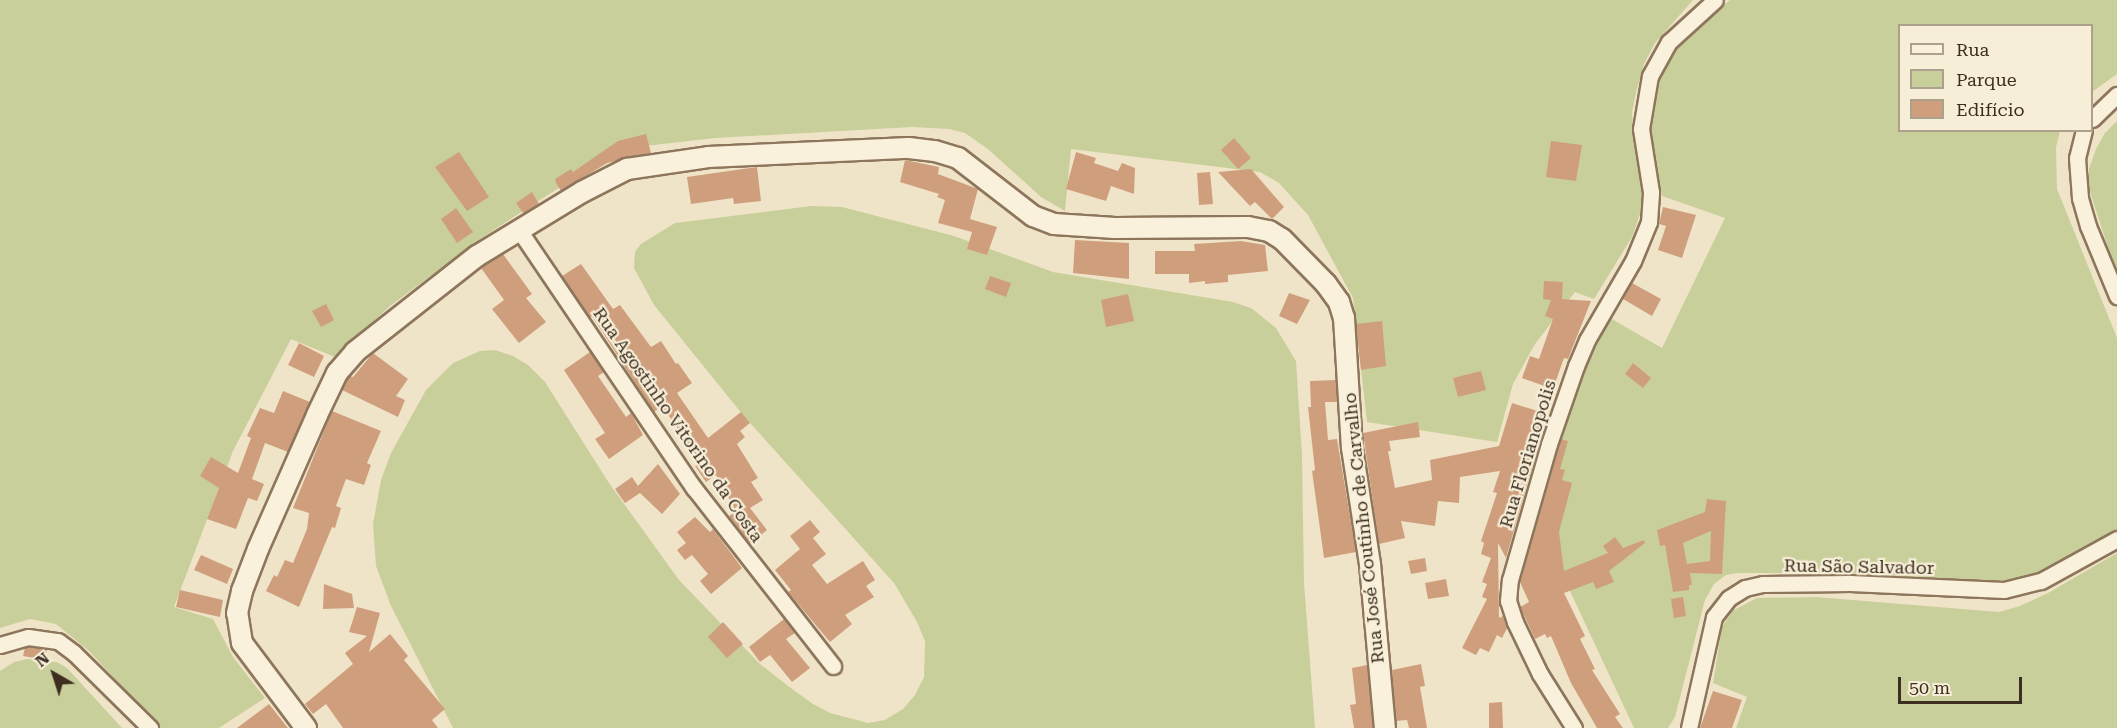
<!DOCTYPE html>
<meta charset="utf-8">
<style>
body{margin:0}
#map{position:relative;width:2117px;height:728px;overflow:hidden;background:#f0e4c8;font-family:"Roboto Serif",serif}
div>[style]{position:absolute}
.green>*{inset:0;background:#c9cf9b}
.building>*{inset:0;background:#cf9f7d}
.roads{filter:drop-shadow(2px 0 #8d765c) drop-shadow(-2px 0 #8d765c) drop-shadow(0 2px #8d765c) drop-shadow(0 -2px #8d765c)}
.minor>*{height:15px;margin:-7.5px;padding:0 7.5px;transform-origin:7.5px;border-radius:7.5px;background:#faf1dc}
.tertiary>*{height:20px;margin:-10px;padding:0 10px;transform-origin:10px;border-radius:10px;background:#faf1dc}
span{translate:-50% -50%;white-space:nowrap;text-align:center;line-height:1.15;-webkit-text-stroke:4.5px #f7eed8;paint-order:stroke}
.street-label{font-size:18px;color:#3d2e20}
.legend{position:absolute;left:1898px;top:24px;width:195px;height:108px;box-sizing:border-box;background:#f7eed8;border:2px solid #ada18e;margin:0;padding:8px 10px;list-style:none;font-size:18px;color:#3d2e20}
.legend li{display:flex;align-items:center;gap:12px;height:30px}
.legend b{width:30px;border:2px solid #ada18e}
.north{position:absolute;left:24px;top:644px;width:60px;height:60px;-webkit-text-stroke:4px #f7eed8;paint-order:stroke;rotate:321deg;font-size:16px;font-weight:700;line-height:24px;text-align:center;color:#3d2e20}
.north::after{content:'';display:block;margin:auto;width:21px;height:27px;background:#3d2e20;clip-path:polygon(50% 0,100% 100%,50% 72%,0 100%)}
.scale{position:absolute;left:1898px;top:677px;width:124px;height:27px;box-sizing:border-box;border:3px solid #3d2e20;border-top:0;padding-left:8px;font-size:18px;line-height:21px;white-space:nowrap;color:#3d2e20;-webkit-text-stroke:4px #f7eed8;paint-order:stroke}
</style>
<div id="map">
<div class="green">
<div style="clip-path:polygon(0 0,1693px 0,1655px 43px,1644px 64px,1636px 92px,1632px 112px,1633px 129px,1644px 188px,1640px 214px,1632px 237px,1594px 299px,1575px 292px,1535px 344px,1513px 384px,1497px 442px,1367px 422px,1353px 298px,1308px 215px,1279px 183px,1260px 172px,1071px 149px,1065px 211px,1041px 197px,988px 149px,965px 133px,949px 129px,912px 127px,715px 138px,645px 146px,585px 171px,480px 239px,390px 306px,335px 357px,291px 339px,233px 451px,174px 607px,213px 619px,233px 657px,265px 698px,219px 728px,160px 728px,89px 651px,56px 624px,30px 619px,0 628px)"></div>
<div style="clip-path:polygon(1730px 0,2117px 0,2117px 74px,2092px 92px,2092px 26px,1900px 26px,1900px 130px,2060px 131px,2056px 147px,2057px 189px,2117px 338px,2117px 533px,2047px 571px,2025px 578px,1994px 581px,1844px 573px,1738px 573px,1726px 575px,1714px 584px,1705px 600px,1675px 717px,1668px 728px,1634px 728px,1555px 559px,1550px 531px,1562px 432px,1589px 360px,1610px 318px,1662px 348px,1725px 218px,1662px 196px,1651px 137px,1650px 120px,1659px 82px,1677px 47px,1691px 31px)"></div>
<div style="clip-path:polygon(2117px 121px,2117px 275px,2089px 189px,2089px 169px,2096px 149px,2105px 133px)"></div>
<div style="clip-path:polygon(811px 206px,842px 207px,954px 236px,1053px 272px,1233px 302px,1251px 308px,1276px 328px,1296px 361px,1302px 455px,1304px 583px,1315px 728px,453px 728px,391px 606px,376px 566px,373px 524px,381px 480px,391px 453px,426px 390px,453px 363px,480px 351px,495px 350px,513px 356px,528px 365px,545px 382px,609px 483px,679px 580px,760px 664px,788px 686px,813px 704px,830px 713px,868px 723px,885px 720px,903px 709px,915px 695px,924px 677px,925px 641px,917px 622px,894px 583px,743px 415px,654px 305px,634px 268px,635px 252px,641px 244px,675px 223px)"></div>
<div style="clip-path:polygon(2117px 553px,2117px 728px,1736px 728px,1747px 697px,1713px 683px,1722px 627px,1732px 611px,1757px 598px,1816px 597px,1999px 612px,2020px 606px,2048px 593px)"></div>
<div style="clip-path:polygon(27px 659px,57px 662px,67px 668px,122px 728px,0 728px,0 671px,14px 662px)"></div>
</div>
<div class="building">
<div style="clip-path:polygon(646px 134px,651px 153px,607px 163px,561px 191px,556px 183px,555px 179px,571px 169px,573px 172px,618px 141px)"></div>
<div style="clip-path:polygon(1234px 138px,1251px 158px,1238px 169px,1221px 150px)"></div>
<div style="clip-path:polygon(1551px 141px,1582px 145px,1576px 181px,1546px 177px)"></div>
<div style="clip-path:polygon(459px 152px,489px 197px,467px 211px,435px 167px)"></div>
<div style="clip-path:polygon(1076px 152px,1096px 158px,1094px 163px,1118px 171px,1122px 163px,1135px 168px,1134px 194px,1111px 186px,1106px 201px,1066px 189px)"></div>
<div style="clip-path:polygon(905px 160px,939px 167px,938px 174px,978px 189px,970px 219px,997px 227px,987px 255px,967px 249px,972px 232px,938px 223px,945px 200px,937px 197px,939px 194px,900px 182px)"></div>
<div style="clip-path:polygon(757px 167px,761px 201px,734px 204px,733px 198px,691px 204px,687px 177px)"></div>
<div style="clip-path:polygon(1251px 169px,1284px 207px,1272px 219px,1255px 202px,1250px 206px,1218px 172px)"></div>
<div style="clip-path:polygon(1210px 172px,1213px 204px,1199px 205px,1197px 173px)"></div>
<div style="clip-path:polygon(532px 192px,539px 204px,524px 214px,516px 203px)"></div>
<div style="clip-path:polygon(1663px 207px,1696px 215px,1682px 258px,1658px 250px,1666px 226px,1659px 224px)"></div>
<div style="clip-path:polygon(456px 208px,473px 232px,457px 243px,441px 219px)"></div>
<div style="clip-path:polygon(1075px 240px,1129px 243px,1129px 279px,1073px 273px)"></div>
<div style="clip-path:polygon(1241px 241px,1265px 245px,1268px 271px,1228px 275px,1228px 282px,1205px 284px,1205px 281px,1189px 283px,1189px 274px,1155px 274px,1155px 251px,1195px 251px,1194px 244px)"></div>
<div style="clip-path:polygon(503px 254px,532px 294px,526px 298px,546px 322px,519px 343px,492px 309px,504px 300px,481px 268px)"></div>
<div style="clip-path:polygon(581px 264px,613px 309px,620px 305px,651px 347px,661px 341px,676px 364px,678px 363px,692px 383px,677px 393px,708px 438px,741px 412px,750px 423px,740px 431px,745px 437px,737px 444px,758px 478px,751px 482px,763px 500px,750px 508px,767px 530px,750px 544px,729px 516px,736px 511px,716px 475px,706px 482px,695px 466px,700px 462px,669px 416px,661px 407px,654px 412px,592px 316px,590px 318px,562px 276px)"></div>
<div style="clip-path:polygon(990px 276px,1011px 283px,1006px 297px,985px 289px)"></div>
<div style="clip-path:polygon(1544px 281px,1563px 282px,1562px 299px,1591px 301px,1568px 359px,1564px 358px,1553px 389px,1522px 378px,1530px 356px,1539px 359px,1553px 319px,1545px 316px,1551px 300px,1543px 299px)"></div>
<div style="clip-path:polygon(1632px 283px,1661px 299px,1652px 316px,1623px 299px)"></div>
<div style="clip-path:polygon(1289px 293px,1310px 300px,1297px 324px,1279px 316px)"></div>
<div style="clip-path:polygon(1128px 294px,1134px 321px,1106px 327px,1101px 300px)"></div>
<div style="clip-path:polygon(326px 304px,334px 320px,321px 327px,312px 311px)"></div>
<div style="clip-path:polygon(1382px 321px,1386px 366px,1361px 370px,1356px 324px)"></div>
<div style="clip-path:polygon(299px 343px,324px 356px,314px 377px,288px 365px)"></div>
<div style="clip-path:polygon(590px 352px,604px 372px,598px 376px,626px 417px,631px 413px,643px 435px,609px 459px,595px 439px,605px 433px,564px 370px)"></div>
<div style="clip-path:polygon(373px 353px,408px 379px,396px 396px,405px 400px,398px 417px,342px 390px,347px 380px,350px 376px,353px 377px)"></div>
<div style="clip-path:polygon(1633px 363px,1651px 378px,1643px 388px,1625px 374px)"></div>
<div style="clip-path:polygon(1481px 371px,1486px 390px,1458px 397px,1453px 378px)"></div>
<div style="clip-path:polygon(1336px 380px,1337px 402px,1325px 402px,1328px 440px,1337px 439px,1356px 552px,1324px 558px,1312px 471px,1315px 470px,1308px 407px,1311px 407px,1310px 381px)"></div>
<div style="clip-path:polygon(283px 391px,310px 402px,288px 452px,265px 443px,252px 479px,264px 484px,257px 501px,248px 498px,236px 529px,207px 519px,219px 488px,200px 476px,211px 457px,238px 473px,251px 438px,247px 436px,260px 408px,274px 413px)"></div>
<div style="clip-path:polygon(1512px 403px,1544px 413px,1538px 432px,1542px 433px,1506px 558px,1498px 543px,1499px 618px,1503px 616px,1507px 628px,1502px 638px,1497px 635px,1489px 652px,1480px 648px,1476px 655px,1462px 648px,1487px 599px,1482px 597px,1487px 584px,1482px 582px,1491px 558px,1481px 554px,1484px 543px,1481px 541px,1497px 493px,1493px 492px,1500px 471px,1460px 477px,1459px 503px,1438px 501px,1435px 526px,1401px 521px,1405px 538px,1379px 544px,1363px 433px,1418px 422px,1420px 437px,1389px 441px,1391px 451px,1388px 451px,1395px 488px,1432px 480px,1430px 460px,1499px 446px)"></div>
<div style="clip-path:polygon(332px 411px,381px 431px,367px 463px,371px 465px,364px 485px,346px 479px,336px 506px,341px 508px,335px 528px,332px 527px,299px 607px,266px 591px,274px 575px,277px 577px,285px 560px,293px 563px,307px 529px,309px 513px,293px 508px)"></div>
<div style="clip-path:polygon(1561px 439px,1568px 441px,1560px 469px,1565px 470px,1562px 480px,1572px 483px,1559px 532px,1564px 571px,1608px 553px,1603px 546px,1615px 537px,1623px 548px,1644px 540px,1645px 543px,1609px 571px,1614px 582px,1596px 589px,1593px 582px,1564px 593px,1585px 636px,1580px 639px,1595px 669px,1592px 670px,1620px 714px,1615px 717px,1623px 728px,1597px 728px,1571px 683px,1551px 636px,1547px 638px,1545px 634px,1535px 639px,1520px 607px,1529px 602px,1520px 582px)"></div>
<div style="clip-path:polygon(658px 464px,680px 494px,662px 514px,640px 493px,625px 503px,615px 489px,632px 477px,638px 486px)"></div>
<div style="clip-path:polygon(evenodd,1707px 499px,1726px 501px,1722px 574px,1690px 573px,1692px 585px,1689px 585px,1689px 590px,1673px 592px,1665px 545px,1660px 546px,1657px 530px,1705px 512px,1707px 499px,1711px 531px,1710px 561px,1687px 564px,1683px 543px,1711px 531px)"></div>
<div style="clip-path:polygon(695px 517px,710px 532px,713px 529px,742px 568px,711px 594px,700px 581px,708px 574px,692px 555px,685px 560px,677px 550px,686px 543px,677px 532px)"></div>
<div style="clip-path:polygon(810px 520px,820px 532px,813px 538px,826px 554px,812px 565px,827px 584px,863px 561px,875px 580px,866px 586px,874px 597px,845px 615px,852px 624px,830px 642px,788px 592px,791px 590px,775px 570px,800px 549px,790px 536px)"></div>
<div style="clip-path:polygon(201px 555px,233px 569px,227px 584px,194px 570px)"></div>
<div style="clip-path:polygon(1425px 558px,1427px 571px,1411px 574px,1408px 561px)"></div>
<div style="clip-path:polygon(1446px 579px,1449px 596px,1428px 599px,1425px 583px)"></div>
<div style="clip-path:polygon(324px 584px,352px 594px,354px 608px,323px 609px)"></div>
<div style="clip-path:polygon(180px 590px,223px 600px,220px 617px,176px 607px)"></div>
<div style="clip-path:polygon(1683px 597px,1686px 616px,1674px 618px,1671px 599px)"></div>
<div style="clip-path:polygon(357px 607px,380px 613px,369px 652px,390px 634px,408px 656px,404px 660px,445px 709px,432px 720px,438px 728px,343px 728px,326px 704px,313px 714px,305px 704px,353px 664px,345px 653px,367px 636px,349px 632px)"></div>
<div style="clip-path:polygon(784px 619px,795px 633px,786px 639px,810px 668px,792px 682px,770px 655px,760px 662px,749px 647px)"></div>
<div style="clip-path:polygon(723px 622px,743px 644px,727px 658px,708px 637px)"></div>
<div style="clip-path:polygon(29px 647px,47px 649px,45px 660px,23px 656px,25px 648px)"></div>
<div style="clip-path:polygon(1421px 664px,1425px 686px,1420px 687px,1427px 728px,1409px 728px,1407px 720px,1396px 721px,1392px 670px)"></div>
<div style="clip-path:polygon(1367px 665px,1373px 728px,1354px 728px,1350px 705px,1356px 704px,1352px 668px)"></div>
<div style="clip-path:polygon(1713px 691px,1742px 700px,1732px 728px,1700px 728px)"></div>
<div style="clip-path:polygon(1502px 702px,1503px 728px,1489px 728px,1489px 703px)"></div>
<div style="clip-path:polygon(269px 704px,288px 728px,237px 728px)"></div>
</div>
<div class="roads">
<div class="minor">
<div style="left:2092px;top:119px;width:35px;rotate:-44deg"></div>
<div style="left:2084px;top:130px;width:29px;rotate:104deg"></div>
<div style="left:2077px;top:158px;width:40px;rotate:85.7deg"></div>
<div style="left:2080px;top:198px;width:29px;rotate:74deg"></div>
<div style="left:2088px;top:226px;width:76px;rotate:67.5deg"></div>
<div style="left:519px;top:230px;width:312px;rotate:55.9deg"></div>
<div style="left:694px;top:488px;width:226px;rotate:52deg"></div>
<div style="left:0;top:645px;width:29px;rotate:-16deg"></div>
<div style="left:28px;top:637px;width:30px;rotate:8deg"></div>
<div style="left:58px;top:641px;width:20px;rotate:37deg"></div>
<div style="left:74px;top:653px;width:107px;rotate:44.6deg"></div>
<div style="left:1574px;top:728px;width:64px;rotate:-122.2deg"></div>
<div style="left:1540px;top:674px;width:58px;rotate:-115.7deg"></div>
<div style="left:1515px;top:622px;width:22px;rotate:-108deg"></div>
<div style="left:1508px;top:601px;width:21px;rotate:-85deg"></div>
<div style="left:1510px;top:580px;width:141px;rotate:-74deg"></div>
<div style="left:1549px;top:444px;width:83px;rotate:-70.9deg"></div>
<div style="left:1576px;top:366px;width:28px;rotate:-67deg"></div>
<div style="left:1587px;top:340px;width:91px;rotate:-59.8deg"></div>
<div style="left:1633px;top:261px;width:42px;rotate:-67.7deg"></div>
<div style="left:1649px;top:222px;width:30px;rotate:-86deg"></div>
<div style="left:1651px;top:192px;width:64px;rotate:-99deg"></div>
<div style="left:1641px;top:129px;width:54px;rotate:-80.4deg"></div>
<div style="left:1650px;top:76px;width:39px;rotate:-61deg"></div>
<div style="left:1669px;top:42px;width:62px;rotate:-42.4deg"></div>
<div style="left:1689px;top:728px;width:114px;rotate:-77.3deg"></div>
<div style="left:1714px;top:617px;width:24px;rotate:-52deg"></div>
<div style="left:1729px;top:598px;width:19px;rotate:-32deg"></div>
<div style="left:1745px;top:588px;width:18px;rotate:-13deg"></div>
<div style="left:1763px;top:584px;width:87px;rotate:-0.7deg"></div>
<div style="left:1850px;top:583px;width:154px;rotate:2.6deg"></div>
<div style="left:2004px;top:590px;width:38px;rotate:-14deg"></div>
<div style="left:2041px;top:581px;width:87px;rotate:-28.9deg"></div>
</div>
<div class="tertiary">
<div style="left:306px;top:728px;width:106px;rotate:-127deg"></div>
<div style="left:242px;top:643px;width:30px;rotate:-99deg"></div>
<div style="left:237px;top:613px;width:23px;rotate:-77deg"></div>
<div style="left:242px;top:591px;width:45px;rotate:-69.1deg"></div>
<div style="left:258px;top:549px;width:146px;rotate:-66.2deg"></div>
<div style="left:317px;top:415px;width:47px;rotate:-64.5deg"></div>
<div style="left:337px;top:373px;width:28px;rotate:-49deg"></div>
<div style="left:355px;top:352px;width:155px;rotate:-38.2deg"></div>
<div style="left:477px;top:256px;width:123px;rotate:-31.4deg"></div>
<div style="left:582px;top:192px;width:51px;rotate:-27.1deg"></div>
<div style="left:627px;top:169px;width:82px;rotate:-8.4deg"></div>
<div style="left:708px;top:157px;width:201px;rotate:-2.6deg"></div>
<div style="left:909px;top:148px;width:26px;rotate:7deg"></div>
<div style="left:935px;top:151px;width:24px;rotate:17deg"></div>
<div style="left:958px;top:158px;width:95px;rotate:37.7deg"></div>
<div style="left:1033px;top:216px;width:22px;rotate:21deg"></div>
<div style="left:1054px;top:224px;width:61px;rotate:3.8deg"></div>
<div style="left:1115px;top:228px;width:133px;rotate:-0.4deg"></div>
<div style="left:1248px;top:227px;width:21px;rotate:11deg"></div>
<div style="left:1269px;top:231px;width:15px;rotate:32deg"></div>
<div style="left:1282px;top:239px;width:63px;rotate:45.6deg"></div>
<div style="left:1326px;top:284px;width:22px;rotate:54deg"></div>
<div style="left:1339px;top:302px;width:17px;rotate:73deg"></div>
<div style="left:1344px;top:318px;width:130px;rotate:86.5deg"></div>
<div style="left:1352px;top:448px;width:117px;rotate:81.2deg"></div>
<div style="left:1370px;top:564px;width:165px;rotate:84.8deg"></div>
</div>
</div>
<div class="street-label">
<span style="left:678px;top:425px;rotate:55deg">Rua Agostinho Vitorino da Costa</span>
<span style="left:1528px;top:454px;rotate:-73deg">Rua Florianopolis</span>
<span style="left:1364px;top:528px;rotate:-96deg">Rua José Coutinho de Carvalho</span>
<span style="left:1859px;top:567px;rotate:1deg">Rua São Salvador</span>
</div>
<ul class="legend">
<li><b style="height:8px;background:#faf1dc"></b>Rua</li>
<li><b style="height:16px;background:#c9cf9b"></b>Parque</li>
<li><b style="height:16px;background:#cf9f7d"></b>Edifício</li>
</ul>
<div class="north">N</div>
<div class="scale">50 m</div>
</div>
